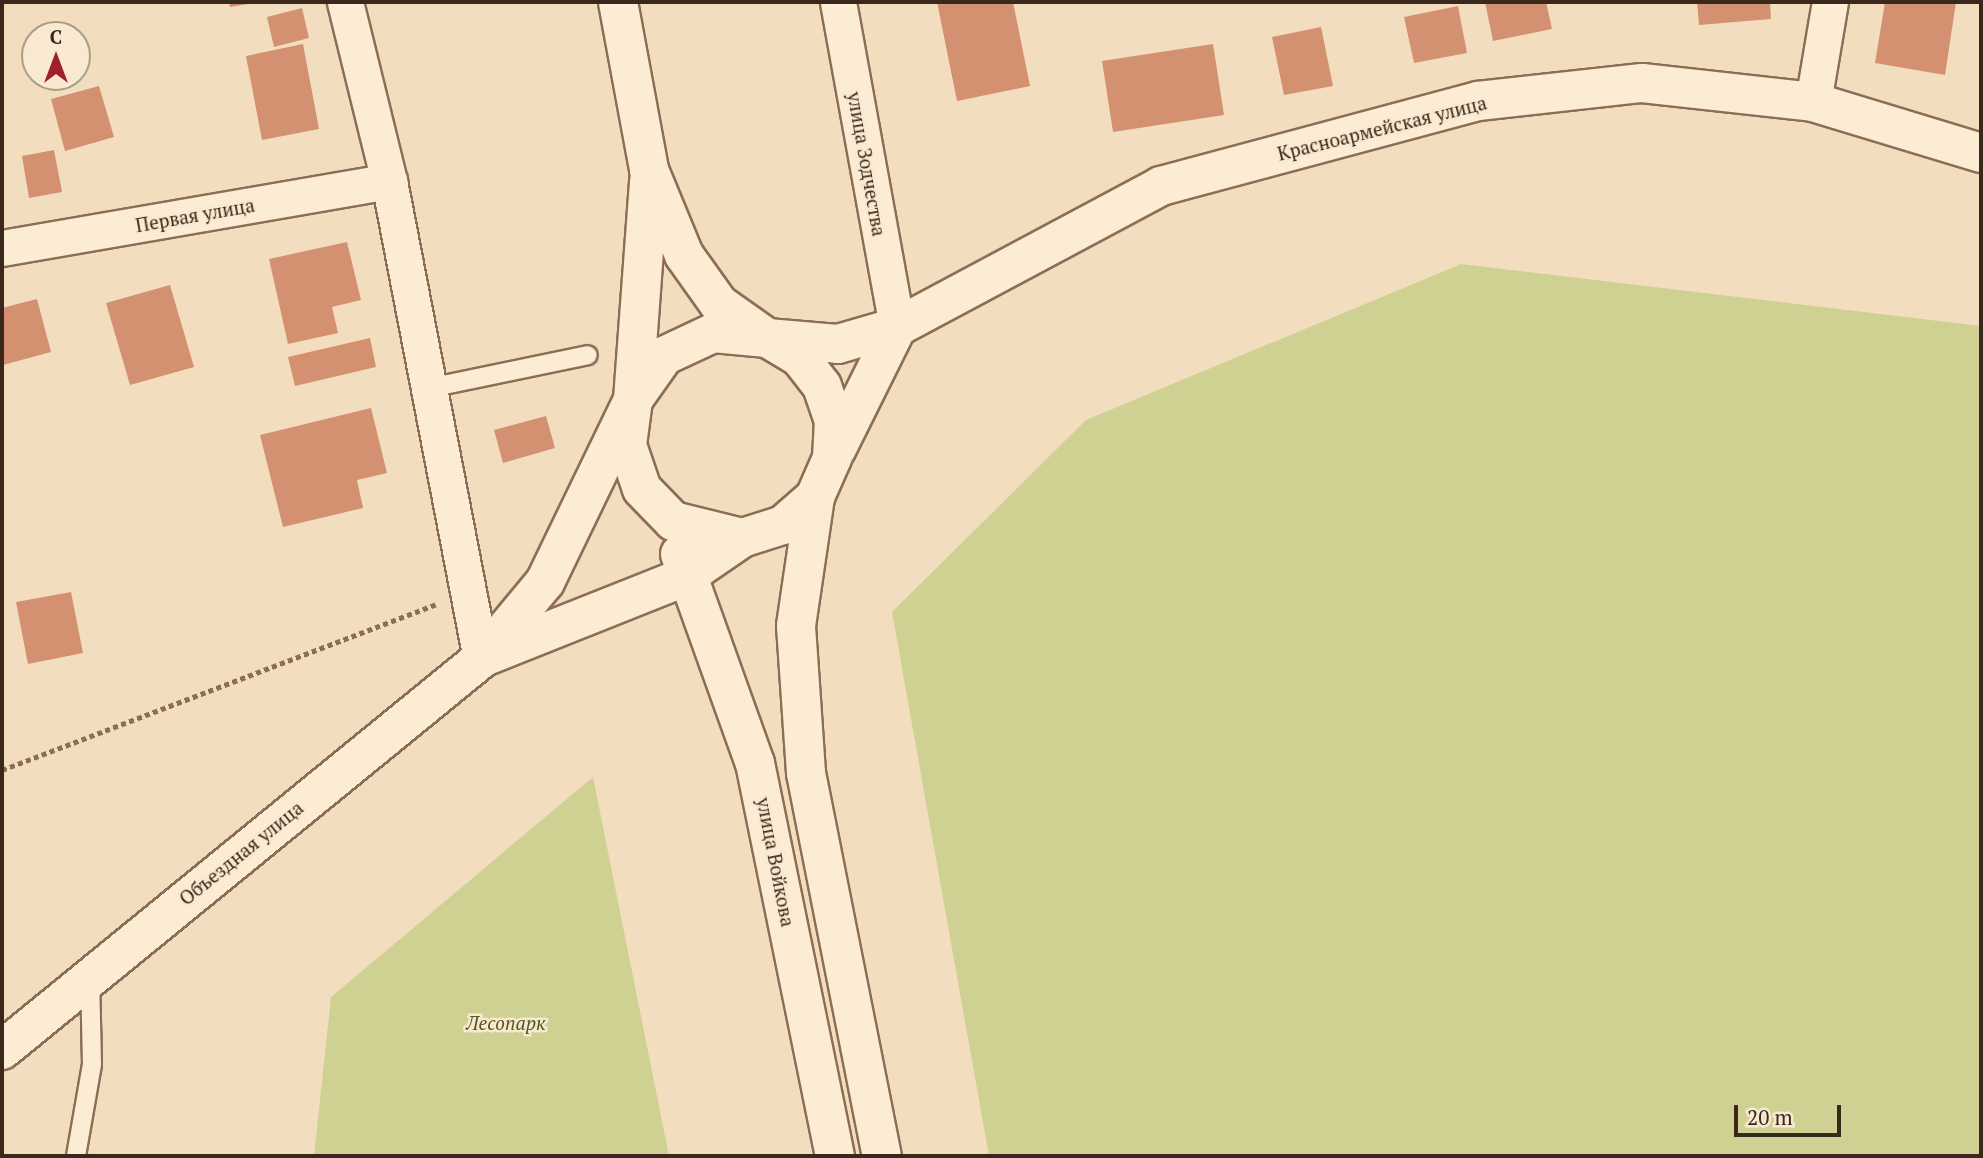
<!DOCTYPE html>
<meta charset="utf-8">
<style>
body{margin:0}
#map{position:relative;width:1983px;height:1158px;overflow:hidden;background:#f2debf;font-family:"PT Serif",serif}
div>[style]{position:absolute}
.green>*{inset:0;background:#cfd192}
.building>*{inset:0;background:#d39172}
.path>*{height:4.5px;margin-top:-2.25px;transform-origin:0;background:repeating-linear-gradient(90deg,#8c6d56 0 5px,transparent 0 8.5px)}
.roads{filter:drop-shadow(2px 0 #8c6d56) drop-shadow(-2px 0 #8c6d56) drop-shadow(0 2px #8c6d56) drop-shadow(0 -2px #8c6d56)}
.service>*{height:18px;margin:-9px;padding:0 9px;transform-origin:9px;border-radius:9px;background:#fcecd3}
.minor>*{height:35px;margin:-17.5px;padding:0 17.5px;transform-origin:17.5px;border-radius:17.5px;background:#fcecd3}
.secondary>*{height:38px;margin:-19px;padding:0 19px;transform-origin:19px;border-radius:19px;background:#fcecd3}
span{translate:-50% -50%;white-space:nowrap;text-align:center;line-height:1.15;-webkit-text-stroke:5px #f8e9d0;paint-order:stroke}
.street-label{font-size:19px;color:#3a281c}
.park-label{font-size:19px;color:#505920;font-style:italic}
.frame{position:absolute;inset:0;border:4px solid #3a281c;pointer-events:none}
.north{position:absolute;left:21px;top:21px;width:70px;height:70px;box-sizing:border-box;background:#f8e9d0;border:2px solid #ac9c88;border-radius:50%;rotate:0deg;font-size:19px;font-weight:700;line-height:28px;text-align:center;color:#3a281c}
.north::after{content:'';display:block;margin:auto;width:24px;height:32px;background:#a0212e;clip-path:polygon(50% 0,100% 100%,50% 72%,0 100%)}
.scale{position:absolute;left:1734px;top:1105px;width:107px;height:32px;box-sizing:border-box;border:4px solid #3a281c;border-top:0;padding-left:9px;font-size:21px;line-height:24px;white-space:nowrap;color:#3a281c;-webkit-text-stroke:5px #f8e9d0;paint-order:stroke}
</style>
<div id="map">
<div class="green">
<div style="clip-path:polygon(1461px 264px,1981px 326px,1981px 1156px,989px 1156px,892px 612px,1086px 420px)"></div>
<div style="clip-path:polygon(593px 777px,669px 1156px,314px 1156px,331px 997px)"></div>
</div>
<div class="building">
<div style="clip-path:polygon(229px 2px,253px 2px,254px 3px,230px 7px)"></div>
<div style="clip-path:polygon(937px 2px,1013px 2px,1030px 86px,957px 101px)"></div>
<div style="clip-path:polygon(1485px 2px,1546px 2px,1552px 29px,1493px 41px)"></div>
<div style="clip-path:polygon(1697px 2px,1770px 2px,1771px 19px,1699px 25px)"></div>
<div style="clip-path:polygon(1885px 2px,1956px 2px,1945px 75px,1875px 63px)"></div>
<div style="clip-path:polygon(1458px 6px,1467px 53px,1414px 63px,1404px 17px)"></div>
<div style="clip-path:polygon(302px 8px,309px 38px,274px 47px,267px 17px)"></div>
<div style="clip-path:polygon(1321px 27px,1333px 86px,1284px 95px,1272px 37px)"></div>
<div style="clip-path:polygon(303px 44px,319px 129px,262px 140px,246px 56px)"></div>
<div style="clip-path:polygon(1213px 44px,1224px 115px,1113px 132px,1102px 61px)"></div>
<div style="clip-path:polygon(99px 86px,114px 137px,65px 151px,51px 99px)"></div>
<div style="clip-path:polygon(54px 150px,62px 192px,29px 198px,22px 156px)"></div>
<div style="clip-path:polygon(347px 242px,361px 300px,332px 307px,338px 333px,288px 344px,269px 259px)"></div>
<div style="clip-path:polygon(170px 285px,194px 367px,130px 385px,106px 303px)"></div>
<div style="clip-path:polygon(37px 299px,51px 352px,3px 365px,2px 308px)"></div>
<div style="clip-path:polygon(370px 338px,376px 367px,295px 386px,288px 357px)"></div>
<div style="clip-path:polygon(371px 408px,387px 473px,357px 480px,363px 508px,283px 527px,260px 435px)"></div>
<div style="clip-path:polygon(546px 416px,555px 448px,503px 463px,494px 430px)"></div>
<div style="clip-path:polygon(71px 592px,83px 653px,28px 664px,16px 602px)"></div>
</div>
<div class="path">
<div style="left:2px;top:770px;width:465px;rotate:-20.9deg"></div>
</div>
<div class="roads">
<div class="service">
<div style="left:429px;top:388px;width:162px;rotate:-11.7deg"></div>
<div style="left:76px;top:1156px;width:93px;rotate:-80.1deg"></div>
<div style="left:92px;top:1064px;width:85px;rotate:-91.3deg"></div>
</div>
<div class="minor">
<div style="left:345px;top:2px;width:184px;rotate:76.2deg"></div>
<div style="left:389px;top:181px;width:487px;rotate:79.1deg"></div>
<div style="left:838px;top:2px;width:330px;rotate:79.7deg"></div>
<div style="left:1813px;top:102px;width:101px;rotate:-80.4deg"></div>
<div style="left:2px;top:248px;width:393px;rotate:-9.8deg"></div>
</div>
<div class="secondary">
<div style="left:618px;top:2px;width:171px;rotate:79.5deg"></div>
<div style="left:649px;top:170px;width:92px;rotate:67.6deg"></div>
<div style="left:684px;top:255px;width:60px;rotate:54.5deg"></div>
<div style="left:719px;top:304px;width:59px;rotate:35.3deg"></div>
<div style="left:767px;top:338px;width:71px;rotate:4.8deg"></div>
<div style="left:838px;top:344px;width:61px;rotate:-16.1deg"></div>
<div style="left:897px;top:327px;width:299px;rotate:-28.1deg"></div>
<div style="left:1161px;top:186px;width:328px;rotate:-15deg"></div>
<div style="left:1478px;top:101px;width:165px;rotate:-6.3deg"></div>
<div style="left:1642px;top:83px;width:172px;rotate:6.3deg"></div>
<div style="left:1813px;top:102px;width:176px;rotate:16.9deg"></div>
<div style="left:836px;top:450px;width:137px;rotate:-63.6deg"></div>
<div style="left:815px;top:497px;width:130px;rotate:98.4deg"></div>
<div style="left:796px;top:626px;width:147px;rotate:86.1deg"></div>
<div style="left:806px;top:773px;width:390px;rotate:78.8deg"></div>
<div style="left:680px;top:554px;width:222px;rotate:70.3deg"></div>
<div style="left:755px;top:763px;width:401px;rotate:78.5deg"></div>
<div style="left:486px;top:656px;width:214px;rotate:-21.7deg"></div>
<div style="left:685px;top:577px;width:69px;rotate:-34.4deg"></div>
<div style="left:742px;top:538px;width:43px;rotate:-17.6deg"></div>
<div style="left:783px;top:525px;width:43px;rotate:-41.2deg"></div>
<div style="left:815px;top:497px;width:43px;rotate:-66.4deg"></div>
<div style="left:832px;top:458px;width:37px;rotate:-87deg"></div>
<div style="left:834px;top:421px;width:37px;rotate:-109deg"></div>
<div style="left:822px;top:386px;width:37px;rotate:-128deg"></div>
<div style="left:799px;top:357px;width:37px;rotate:-149deg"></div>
<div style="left:767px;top:338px;width:54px;rotate:-174.7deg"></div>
<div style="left:713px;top:333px;width:54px;rotate:154.9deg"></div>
<div style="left:664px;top:356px;width:54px;rotate:125.2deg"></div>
<div style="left:633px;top:400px;width:45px;rotate:97.6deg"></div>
<div style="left:627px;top:445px;width:46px;rotate:71.2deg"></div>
<div style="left:642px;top:489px;width:45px;rotate:45.9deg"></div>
<div style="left:673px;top:521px;width:71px;rotate:13.8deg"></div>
<div style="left:2px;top:1050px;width:618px;rotate:-39.22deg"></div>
<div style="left:481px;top:659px;width:100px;rotate:-50.3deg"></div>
<div style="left:545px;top:582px;width:202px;rotate:-64.2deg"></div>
<div style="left:633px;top:400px;width:219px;rotate:-85.8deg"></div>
</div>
</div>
<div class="street-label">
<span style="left:1382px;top:128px;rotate:-14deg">Красноармейская улица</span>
<span style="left:867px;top:164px;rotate:80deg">улица Зодчества</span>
<span style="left:195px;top:215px;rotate:-10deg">Первая улица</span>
<span style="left:241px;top:853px;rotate:-39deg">Объездная улица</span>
<span style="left:776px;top:862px;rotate:79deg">улица Войкова</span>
</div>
<div class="park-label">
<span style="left:506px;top:1023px">Лесопарк</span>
</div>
<div class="frame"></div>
<div class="north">С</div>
<div class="scale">20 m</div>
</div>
